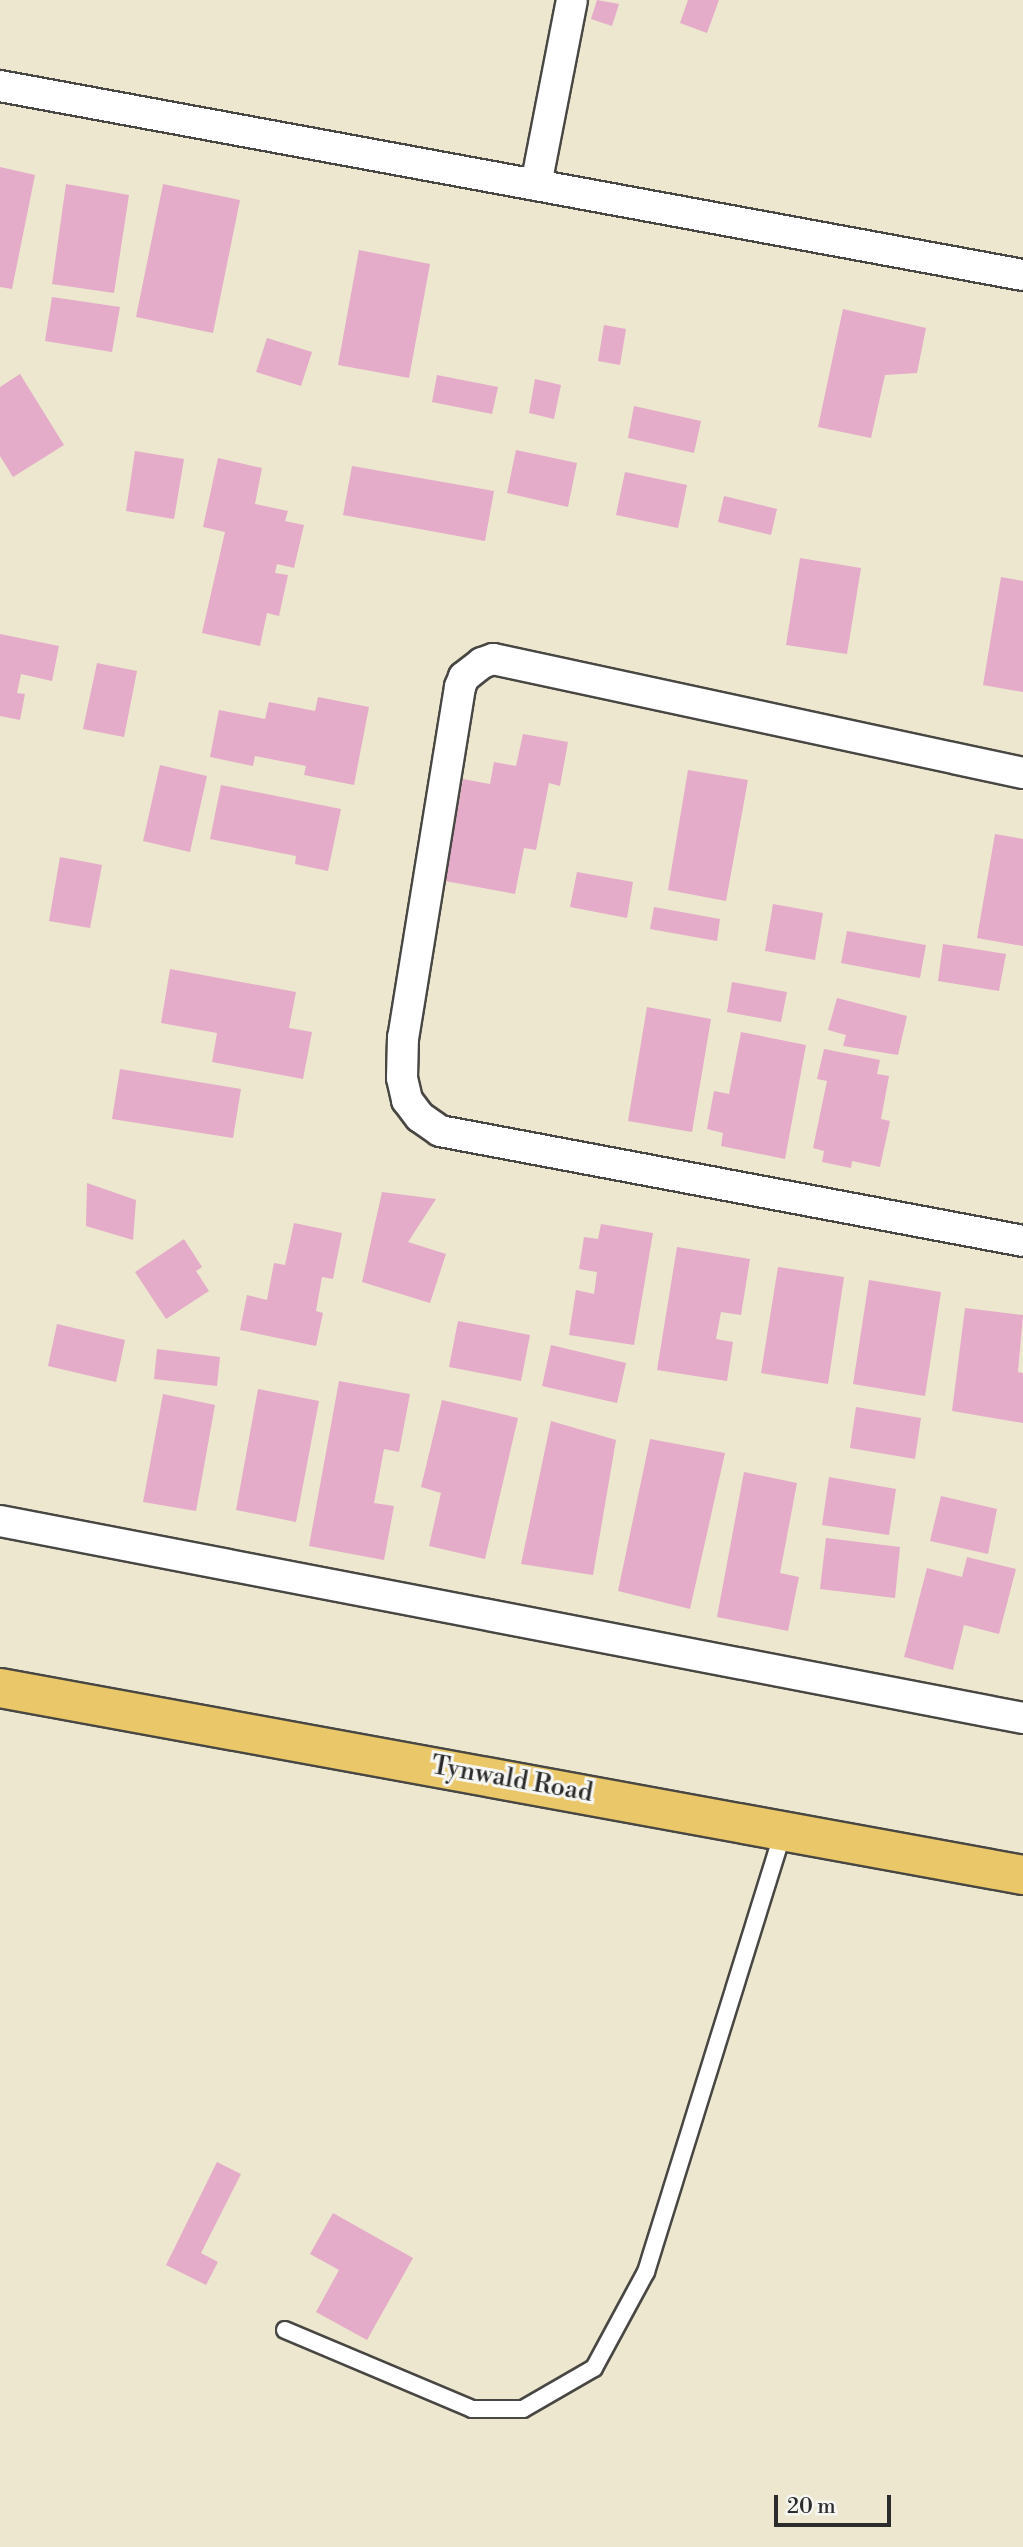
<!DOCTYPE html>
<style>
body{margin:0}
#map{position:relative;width:1023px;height:2547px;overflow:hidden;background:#ece7ce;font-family:"Libre Bodoni",serif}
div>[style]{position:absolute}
.building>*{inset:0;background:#e4acc9}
.roads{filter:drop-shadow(2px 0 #484743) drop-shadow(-2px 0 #484743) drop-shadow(0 2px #484743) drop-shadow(0 -2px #484743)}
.service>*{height:16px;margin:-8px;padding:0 8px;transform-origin:8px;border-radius:8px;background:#fff}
.minor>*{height:30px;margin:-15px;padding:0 15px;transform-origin:15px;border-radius:15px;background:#fff}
.primary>*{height:38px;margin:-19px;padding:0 19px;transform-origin:19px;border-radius:19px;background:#eac769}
span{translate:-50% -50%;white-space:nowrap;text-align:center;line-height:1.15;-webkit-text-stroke:6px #f6f6f2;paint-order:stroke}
.street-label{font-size:26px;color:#2b2b2b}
.scale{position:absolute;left:774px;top:2495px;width:117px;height:32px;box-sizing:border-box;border:4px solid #2b2b2b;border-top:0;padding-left:9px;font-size:21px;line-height:24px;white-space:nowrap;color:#2b2b2b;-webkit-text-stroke:5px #f6f6f2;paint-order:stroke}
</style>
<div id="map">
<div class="building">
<div style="clip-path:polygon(597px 0,619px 4px,612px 26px,591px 19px)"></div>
<div style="clip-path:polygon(688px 0,719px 0,707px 33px,680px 23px)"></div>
<div style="clip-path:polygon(0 167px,35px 175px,12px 289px,0 287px)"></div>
<div style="clip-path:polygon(66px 184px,129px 195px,114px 293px,52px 284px)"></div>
<div style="clip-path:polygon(163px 184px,240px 200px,213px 333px,136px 317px)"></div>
<div style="clip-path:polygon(359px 250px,430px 264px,409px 378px,338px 365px)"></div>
<div style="clip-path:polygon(52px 297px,120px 307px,112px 352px,45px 341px)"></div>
<div style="clip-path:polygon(843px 309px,926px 328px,917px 373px,885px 375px,871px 438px,818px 427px)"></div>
<div style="clip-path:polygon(604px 325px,626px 329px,620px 365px,598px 361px)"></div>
<div style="clip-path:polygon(267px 338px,312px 352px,301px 386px,256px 372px)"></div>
<div style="clip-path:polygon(20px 374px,64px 445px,13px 477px,0 456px,0 387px)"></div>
<div style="clip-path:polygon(437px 375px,498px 387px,492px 414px,432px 402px)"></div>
<div style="clip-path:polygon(535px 379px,561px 385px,554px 419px,529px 413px)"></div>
<div style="clip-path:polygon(634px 406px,701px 421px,694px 453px,628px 438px)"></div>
<div style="clip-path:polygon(516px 450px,577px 463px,568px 507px,507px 493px)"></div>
<div style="clip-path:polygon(135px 451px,184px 459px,174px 519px,126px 511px)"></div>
<div style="clip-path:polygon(218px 458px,262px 468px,255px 504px,288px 511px,285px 521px,304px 525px,294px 568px,277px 564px,275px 573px,288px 575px,279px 616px,267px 613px,260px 646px,202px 633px,225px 532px,203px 527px)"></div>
<div style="clip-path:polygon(352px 466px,494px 491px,485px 541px,343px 515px)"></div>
<div style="clip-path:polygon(625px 472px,687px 485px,678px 528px,616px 515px)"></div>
<div style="clip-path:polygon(724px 496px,777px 509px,771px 535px,718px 522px)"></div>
<div style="clip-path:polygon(800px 558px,861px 568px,847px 654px,786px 645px)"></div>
<div style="clip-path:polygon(1001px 577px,1023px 581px,1023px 692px,983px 685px)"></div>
<div style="clip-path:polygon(0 634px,59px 646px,52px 681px,21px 674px,17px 693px,25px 694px,20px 720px,0 716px)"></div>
<div style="clip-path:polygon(97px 663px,137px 671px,124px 737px,83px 729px)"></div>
<div style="clip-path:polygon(318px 697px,369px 707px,354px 785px,304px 775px,306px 766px,255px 756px,253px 766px,210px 757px,219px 710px,265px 719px,269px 702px,315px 711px)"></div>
<div style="clip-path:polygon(523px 734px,568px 742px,560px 786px,549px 783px,536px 850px,524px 848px,515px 894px,445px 881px,463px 779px,490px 784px,494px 762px,516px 766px)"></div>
<div style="clip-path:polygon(160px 765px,207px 776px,190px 852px,143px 841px)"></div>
<div style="clip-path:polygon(688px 770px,748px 780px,726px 901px,668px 890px)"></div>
<div style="clip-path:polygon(221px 785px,341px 809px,328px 871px,295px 864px,296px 856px,210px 839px)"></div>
<div style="clip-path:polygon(995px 834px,1023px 839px,1023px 946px,977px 938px)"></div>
<div style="clip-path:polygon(60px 857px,102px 865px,90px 928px,49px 921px)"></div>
<div style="clip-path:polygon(577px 872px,633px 882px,627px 918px,570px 907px)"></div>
<div style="clip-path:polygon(773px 904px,823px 913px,815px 960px,765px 951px)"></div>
<div style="clip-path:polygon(654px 907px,720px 919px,717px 941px,650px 929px)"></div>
<div style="clip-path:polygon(847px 931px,926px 945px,920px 978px,841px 963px)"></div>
<div style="clip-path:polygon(943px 944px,1006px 954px,999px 991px,938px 981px)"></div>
<div style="clip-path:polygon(170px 969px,296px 992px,289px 1028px,312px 1032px,303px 1079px,212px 1062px,217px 1033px,161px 1023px)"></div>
<div style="clip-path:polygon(732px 982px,787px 992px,781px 1022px,727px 1012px)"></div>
<div style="clip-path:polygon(837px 998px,907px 1016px,898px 1055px,843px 1046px,846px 1035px,828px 1030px)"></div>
<div style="clip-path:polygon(647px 1007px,711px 1019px,692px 1132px,628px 1121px)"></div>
<div style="clip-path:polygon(741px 1032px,806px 1045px,785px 1159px,721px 1146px,723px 1133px,707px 1129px,714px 1091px,729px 1094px)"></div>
<div style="clip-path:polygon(824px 1049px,880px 1060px,877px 1074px,889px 1076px,881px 1119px,890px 1121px,880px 1167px,852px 1161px,851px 1168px,822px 1162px,824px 1151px,813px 1148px,827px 1081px,817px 1079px)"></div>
<div style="clip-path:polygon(120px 1069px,241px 1089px,233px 1138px,112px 1119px)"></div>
<div style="clip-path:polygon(87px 1183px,136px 1200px,133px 1240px,86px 1226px)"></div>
<div style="clip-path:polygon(382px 1192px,436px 1199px,408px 1242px,446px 1254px,430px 1303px,362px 1282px)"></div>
<div style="clip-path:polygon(294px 1223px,342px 1233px,333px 1279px,322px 1277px,316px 1311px,323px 1313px,316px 1346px,240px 1330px,247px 1295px,267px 1300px,274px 1263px,285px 1265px)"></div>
<div style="clip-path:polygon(601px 1224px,653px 1233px,634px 1345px,569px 1335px,576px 1290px,594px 1294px,597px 1272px,579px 1269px,584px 1237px,598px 1239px)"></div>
<div style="clip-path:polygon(184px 1239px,202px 1267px,196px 1271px,209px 1291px,166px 1319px,135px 1272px)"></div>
<div style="clip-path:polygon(677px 1247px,750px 1259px,741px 1315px,721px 1312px,716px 1339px,733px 1342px,727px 1381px,657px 1370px)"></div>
<div style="clip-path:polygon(778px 1267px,844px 1277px,828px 1384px,761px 1373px)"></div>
<div style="clip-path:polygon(869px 1280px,941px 1292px,925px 1396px,853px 1384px)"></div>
<div style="clip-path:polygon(965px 1308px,1023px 1315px,1018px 1372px,1023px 1373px,1023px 1423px,952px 1411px)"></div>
<div style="clip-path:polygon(458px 1321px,530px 1335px,521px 1381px,449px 1367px)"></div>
<div style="clip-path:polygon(57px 1324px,125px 1340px,116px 1382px,48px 1366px)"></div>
<div style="clip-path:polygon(551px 1345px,626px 1363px,617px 1403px,542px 1386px)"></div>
<div style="clip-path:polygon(157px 1349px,220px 1357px,217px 1386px,154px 1379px)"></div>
<div style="clip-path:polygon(339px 1381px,410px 1394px,399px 1452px,384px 1449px,374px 1503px,394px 1506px,384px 1560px,309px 1546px)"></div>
<div style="clip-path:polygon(258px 1389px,319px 1401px,296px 1522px,236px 1510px)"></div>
<div style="clip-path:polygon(163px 1394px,215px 1405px,196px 1511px,143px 1502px)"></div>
<div style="clip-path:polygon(442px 1400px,518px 1418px,485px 1559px,429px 1546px,441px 1493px,421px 1487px)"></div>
<div style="clip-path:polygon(856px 1407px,921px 1418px,915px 1459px,850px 1448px)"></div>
<div style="clip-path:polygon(551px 1421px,616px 1440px,593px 1575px,521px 1564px)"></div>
<div style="clip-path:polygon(650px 1439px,725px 1453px,690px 1609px,618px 1591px)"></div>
<div style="clip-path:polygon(744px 1472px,797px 1483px,780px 1573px,799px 1577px,788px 1631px,717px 1617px)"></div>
<div style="clip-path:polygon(829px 1477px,896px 1489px,889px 1535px,822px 1525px)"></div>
<div style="clip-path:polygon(941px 1496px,997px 1509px,988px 1554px,930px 1541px)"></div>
<div style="clip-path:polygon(826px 1538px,900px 1547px,895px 1598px,820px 1589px)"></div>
<div style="clip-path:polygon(967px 1557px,1016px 1569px,999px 1634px,964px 1625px,953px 1670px,904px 1657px,927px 1568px,962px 1577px)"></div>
<div style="clip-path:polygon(217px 2162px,241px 2174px,201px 2253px,218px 2262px,206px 2285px,166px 2265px)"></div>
<div style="clip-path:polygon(333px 2213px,413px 2258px,367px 2340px,316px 2312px,339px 2270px,310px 2254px)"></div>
</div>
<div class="roads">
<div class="service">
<div style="left:285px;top:2330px;width:203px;rotate:22.9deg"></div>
<div style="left:472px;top:2409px;width:51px"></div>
<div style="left:523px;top:2409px;width:82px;rotate:-30deg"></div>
<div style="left:594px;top:2368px;width:109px;rotate:-61.6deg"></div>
<div style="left:646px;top:2272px;width:462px;rotate:-72.7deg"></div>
</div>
<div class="minor">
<div style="left:0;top:86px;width:1040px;rotate:10.47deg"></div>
<div style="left:536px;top:185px;width:188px;rotate:-79deg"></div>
<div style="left:1023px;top:773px;width:542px;rotate:-167.86deg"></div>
<div style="left:493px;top:659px;width:12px;rotate:160deg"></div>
<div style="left:482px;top:663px;width:23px;rotate:142deg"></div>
<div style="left:464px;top:677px;width:11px;rotate:112deg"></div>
<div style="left:460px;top:687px;width:355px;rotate:99.2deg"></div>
<div style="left:403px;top:1037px;width:41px;rotate:91.4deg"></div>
<div style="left:402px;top:1078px;width:23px;rotate:77deg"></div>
<div style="left:407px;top:1100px;width:21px;rotate:53deg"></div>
<div style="left:420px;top:1117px;width:24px;rotate:35deg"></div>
<div style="left:440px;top:1131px;width:593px;rotate:10.68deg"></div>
<div style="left:0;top:1521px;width:1042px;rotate:10.9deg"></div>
</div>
<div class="primary">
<div style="left:0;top:1688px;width:1040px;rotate:10.36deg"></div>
</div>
</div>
<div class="street-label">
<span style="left:512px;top:1780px;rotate:10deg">Tynwald Road</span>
</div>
<div class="scale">20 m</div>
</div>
